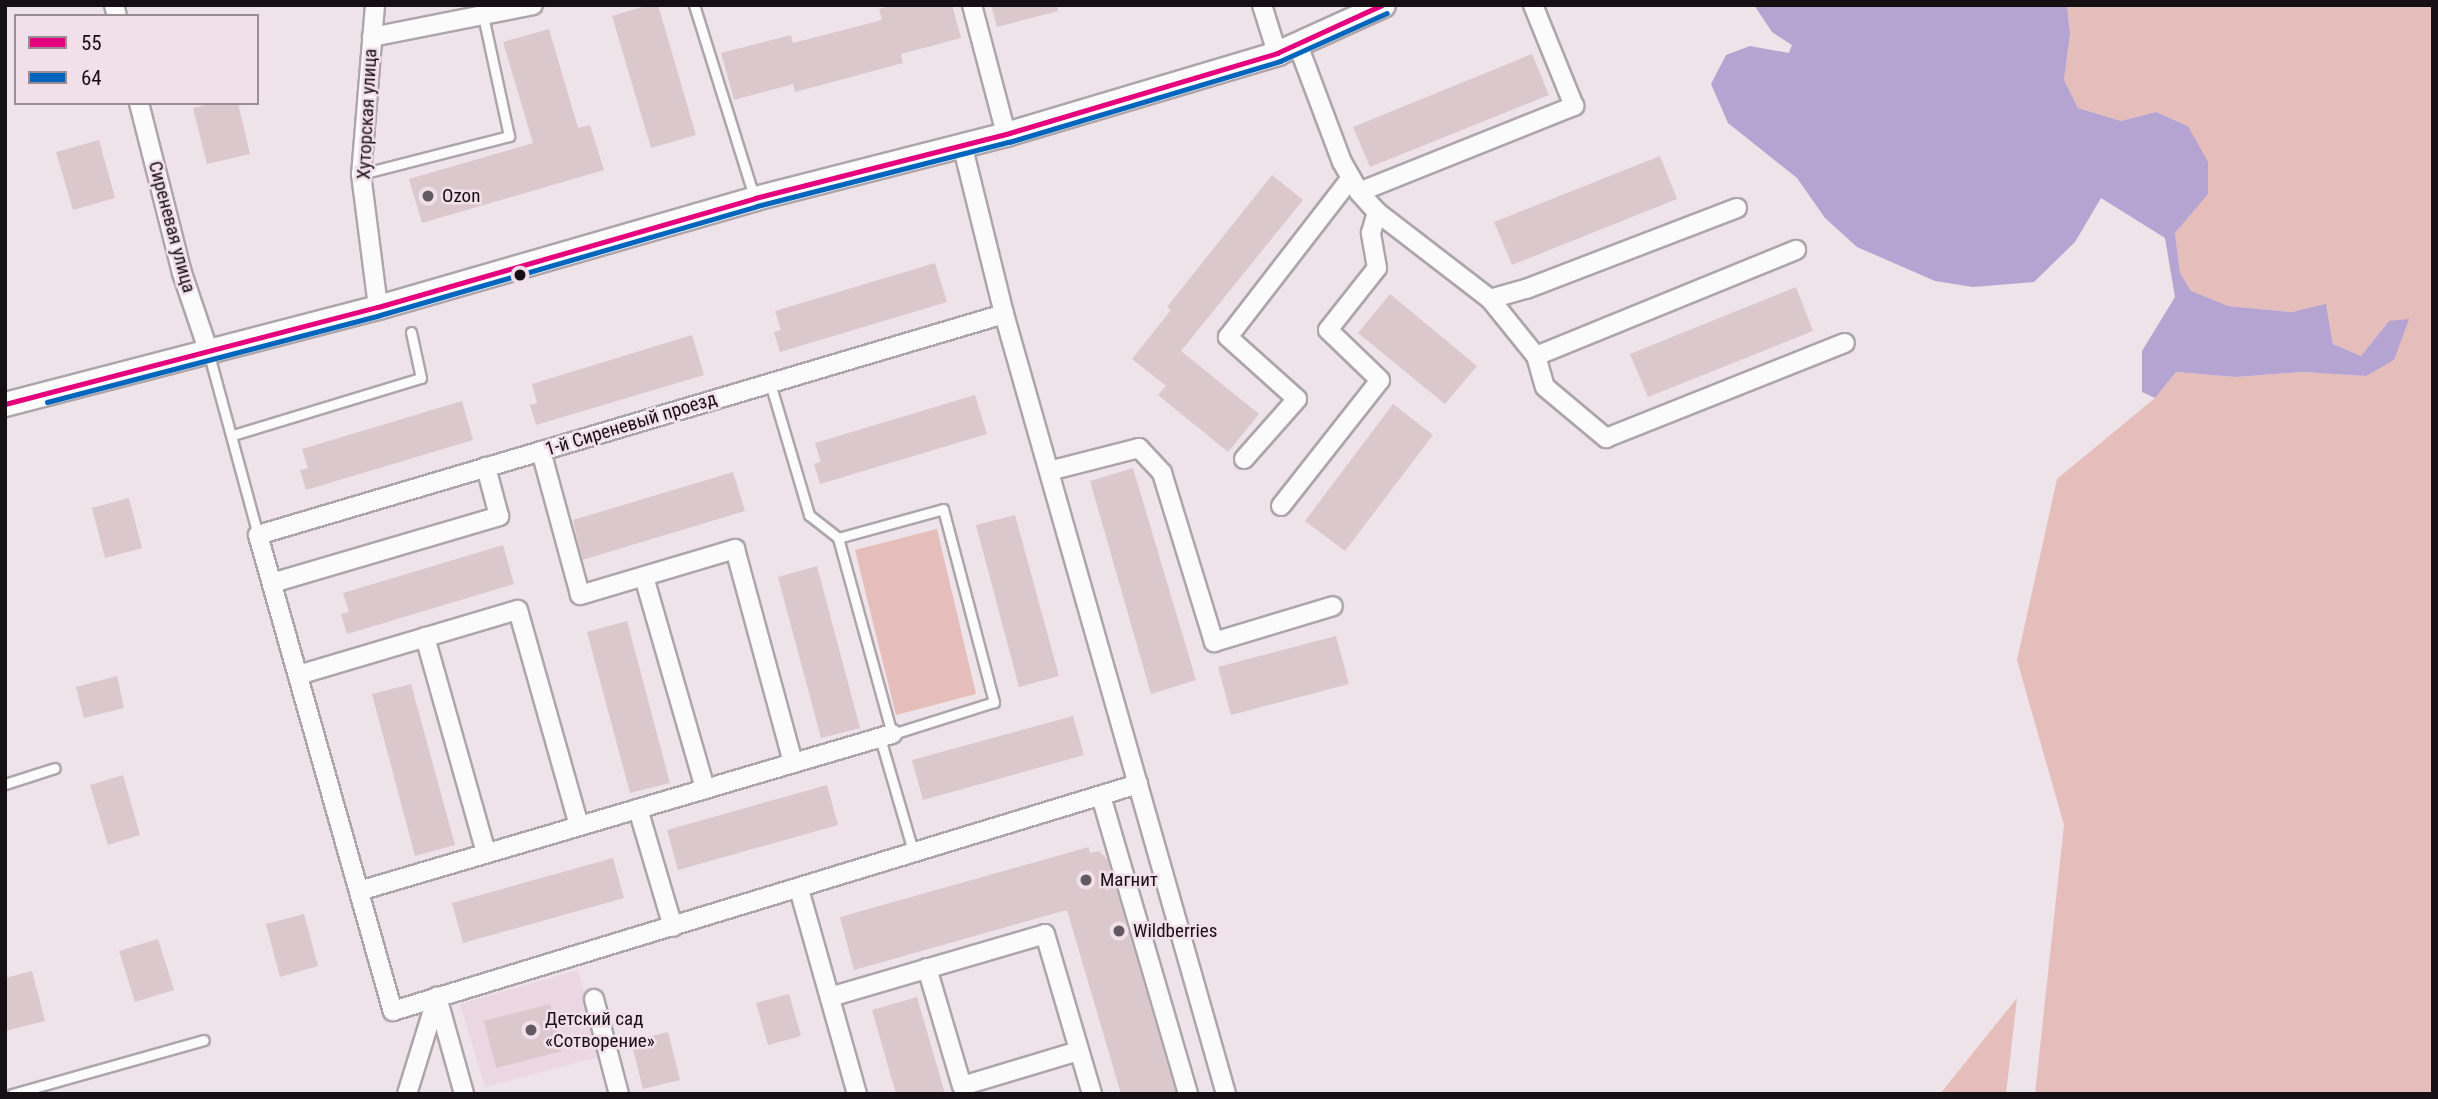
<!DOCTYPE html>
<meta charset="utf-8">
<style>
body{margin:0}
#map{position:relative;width:2438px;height:1099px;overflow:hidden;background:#ede3e8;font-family:"Roboto Condensed",sans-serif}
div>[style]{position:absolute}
.built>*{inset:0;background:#ead7e1}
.green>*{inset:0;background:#e5bebb}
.water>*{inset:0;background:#b5a3d2}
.building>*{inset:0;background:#dbc8cd}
.roads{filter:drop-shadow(2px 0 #ada5a9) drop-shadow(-2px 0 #ada5a9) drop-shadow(0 2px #ada5a9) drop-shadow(0 -2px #ada5a9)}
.service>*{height:9px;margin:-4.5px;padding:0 4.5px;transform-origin:4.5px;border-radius:4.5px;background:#fcfbfc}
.minor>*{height:18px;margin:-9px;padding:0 9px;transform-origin:9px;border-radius:9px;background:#fcfbfc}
.tertiary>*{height:23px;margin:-11.5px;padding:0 11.5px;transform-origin:11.5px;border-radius:11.5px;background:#fcfbfc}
.bus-1>*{height:5px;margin:-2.5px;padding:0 2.5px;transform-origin:2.5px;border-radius:2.5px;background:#e5007d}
.bus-2>*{height:5px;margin:-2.5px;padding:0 2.5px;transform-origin:2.5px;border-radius:2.5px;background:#0065bd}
.dots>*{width:19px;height:19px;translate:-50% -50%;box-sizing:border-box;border:4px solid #f1dfe9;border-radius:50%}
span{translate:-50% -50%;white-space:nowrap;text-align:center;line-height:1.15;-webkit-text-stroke:5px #f1dfe9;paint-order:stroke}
.street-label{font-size:19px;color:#161014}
.poi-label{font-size:19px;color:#161014}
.left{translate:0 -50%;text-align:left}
.frame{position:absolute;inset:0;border:7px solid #161014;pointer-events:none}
.legend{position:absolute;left:14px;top:14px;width:245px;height:91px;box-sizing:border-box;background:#f1dfe9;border:2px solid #998c94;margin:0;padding:9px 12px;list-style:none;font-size:21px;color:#161014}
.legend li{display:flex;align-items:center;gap:14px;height:35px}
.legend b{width:35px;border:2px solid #998c94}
</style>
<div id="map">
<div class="built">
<div style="clip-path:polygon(578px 970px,602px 1056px,485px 1087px,460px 1004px)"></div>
</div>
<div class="green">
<div style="clip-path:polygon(2067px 5px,2433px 5px,2433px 1094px,2035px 1094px,2064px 825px,2017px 660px,2057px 479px,2155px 398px,2176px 372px,2236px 377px,2302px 372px,2366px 376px,2389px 321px,2361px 356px,2333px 344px,2326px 305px,2292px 312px,2228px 306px,2191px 292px,2180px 273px,2175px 233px,2189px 216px,2188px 126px,2156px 112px,2121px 121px,2078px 108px,2064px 80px,2070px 34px)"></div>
<div style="clip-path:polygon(937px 529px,976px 694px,896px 715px,855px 550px)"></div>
<div style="clip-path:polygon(2017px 998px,2006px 1094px,1940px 1094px)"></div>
</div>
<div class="water">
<div style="clip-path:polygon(1754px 5px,2067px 5px,2070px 34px,2064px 80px,2078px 108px,2121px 121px,2156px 112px,2188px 126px,2208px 162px,2208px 194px,2175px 233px,2180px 273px,2191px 291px,2228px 306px,2292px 312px,2326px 304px,2333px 344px,2361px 356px,2389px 321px,2409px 319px,2394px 360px,2366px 376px,2302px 372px,2236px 377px,2176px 372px,2155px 398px,2142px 392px,2142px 351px,2175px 297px,2165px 238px,2101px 198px,2075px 242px,2034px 282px,1973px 287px,1935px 281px,1857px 247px,1825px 218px,1797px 178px,1728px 123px,1711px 84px,1726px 55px,1750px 46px,1789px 53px,1792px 45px,1772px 32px)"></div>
</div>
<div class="building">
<div style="clip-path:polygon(649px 5px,658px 5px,696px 135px,651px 148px,612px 16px)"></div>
<div style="clip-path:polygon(894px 5px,952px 5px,961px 38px,901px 54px,903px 63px,795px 92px,793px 84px,734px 100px,721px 53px,791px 35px,793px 43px,882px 20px,879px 9px)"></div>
<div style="clip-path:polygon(991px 5px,1057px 5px,1058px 11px,997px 27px)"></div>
<div style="clip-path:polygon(549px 29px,578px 128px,590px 125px,604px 170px,422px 223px,409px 179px,533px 143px,503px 42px)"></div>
<div style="clip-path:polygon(1532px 54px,1549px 95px,1370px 167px,1353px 127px)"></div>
<div style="clip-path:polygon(215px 103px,238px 103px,250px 154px,207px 164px,193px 108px)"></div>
<div style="clip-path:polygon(99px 140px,115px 198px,73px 210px,56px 152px)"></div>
<div style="clip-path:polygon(1660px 156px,1677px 199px,1512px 265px,1494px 222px)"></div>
<div style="clip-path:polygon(1272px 175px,1303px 200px,1181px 351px,1259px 414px,1228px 452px,1158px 395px,1166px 386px,1132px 359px,1171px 310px,1167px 307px)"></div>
<div style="clip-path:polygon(935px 263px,947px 302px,780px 352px,774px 332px,781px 330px,775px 311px)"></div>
<div style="clip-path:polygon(1796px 287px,1813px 331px,1648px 397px,1630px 354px)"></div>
<div style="clip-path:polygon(1390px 294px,1477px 366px,1445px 404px,1358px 333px)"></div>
<div style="clip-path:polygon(692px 335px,704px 375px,536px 425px,530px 405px,537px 403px,532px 384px)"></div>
<div style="clip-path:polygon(975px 395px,987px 434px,820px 484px,814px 464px,821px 462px,815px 443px)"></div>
<div style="clip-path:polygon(462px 401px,473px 440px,306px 490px,300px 470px,308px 468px,302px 449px)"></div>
<div style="clip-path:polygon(1393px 404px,1433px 435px,1345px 551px,1305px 521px)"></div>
<div style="clip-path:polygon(1133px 468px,1196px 680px,1151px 694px,1090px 481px)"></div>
<div style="clip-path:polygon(733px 472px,745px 511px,582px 560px,573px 520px)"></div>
<div style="clip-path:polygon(129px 498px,142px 548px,105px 558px,92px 508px)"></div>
<div style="clip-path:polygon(1015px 515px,1059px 676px,1019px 687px,976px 525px)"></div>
<div style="clip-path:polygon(503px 545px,514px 584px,347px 634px,341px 614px,349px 612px,343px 593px)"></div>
<div style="clip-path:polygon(817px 566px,860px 728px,821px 738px,778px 577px)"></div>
<div style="clip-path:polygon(627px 621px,670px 783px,630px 793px,587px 632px)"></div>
<div style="clip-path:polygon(1336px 636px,1349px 684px,1231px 715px,1218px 667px)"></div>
<div style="clip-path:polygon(117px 676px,124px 708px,84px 718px,76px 687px)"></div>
<div style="clip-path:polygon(411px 684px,455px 845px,415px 856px,372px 694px)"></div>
<div style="clip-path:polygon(1073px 716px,1084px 755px,923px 800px,912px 760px)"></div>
<div style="clip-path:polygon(123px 775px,140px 835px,108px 845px,90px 785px)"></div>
<div style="clip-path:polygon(827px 785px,838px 825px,678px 870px,667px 830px)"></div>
<div style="clip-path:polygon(1089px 847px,1090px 853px,1099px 851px,1107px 859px,1176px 1094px,1121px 1094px,1067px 910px,854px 970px,840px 917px)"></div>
<div style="clip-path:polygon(613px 858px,624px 898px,463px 943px,452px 903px)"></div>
<div style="clip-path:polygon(304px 914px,318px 966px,280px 977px,266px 924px)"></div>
<div style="clip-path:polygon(158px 939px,174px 990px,135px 1002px,119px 951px)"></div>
<div style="clip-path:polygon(32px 971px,45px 1021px,5px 1031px,5px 978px)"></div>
<div style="clip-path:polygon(789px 994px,801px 1036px,768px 1045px,756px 1003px)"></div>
<div style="clip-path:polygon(917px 997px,945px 1094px,896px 1094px,872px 1010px)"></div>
<div style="clip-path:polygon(550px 1004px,562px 1051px,496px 1068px,484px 1021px)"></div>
<div style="clip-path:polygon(668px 1032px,680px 1080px,643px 1089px,631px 1041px)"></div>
</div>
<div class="roads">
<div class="service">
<div style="left:694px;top:5px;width:200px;rotate:72.6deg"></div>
<div style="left:361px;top:174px;width:153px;rotate:-14.4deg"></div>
<div style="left:509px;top:136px;width:123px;rotate:-102.2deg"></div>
<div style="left:208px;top:351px;width:191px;rotate:74.8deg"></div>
<div style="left:770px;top:383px;width:138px;rotate:73.5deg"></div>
<div style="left:809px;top:515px;width:37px;rotate:38deg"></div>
<div style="left:233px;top:435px;width:196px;rotate:-16.9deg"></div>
<div style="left:421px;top:378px;width:47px;rotate:-102.3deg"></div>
<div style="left:892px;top:734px;width:203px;rotate:-105.4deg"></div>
<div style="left:838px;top:538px;width:109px;rotate:-15.4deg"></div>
<div style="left:943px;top:509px;width:200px;rotate:75.2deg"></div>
<div style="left:994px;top:702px;width:120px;rotate:162.5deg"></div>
<div style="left:880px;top:738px;width:121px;rotate:73.7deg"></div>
<div style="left:5px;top:784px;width:52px;rotate:-17.7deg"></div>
<div style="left:12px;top:1094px;width:199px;rotate:-15.7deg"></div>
</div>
<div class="minor">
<div style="left:114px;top:5px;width:11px;rotate:75deg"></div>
<div style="left:375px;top:5px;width:170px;rotate:94.7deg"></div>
<div style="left:361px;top:174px;width:134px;rotate:82.7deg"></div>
<div style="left:972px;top:5px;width:133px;rotate:75.2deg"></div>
<div style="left:1262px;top:5px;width:50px;rotate:72.6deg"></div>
<div style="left:372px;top:37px;width:164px;rotate:-11.2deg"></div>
<div style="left:1298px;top:45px;width:125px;rotate:69.4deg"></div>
<div style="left:1342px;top:162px;width:34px;rotate:60deg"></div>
<div style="left:1359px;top:192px;width:27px;rotate:48deg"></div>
<div style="left:1377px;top:212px;width:143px;rotate:37.6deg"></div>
<div style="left:1490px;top:299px;width:37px;rotate:-16deg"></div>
<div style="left:1526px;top:289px;width:226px;rotate:-21deg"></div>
<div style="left:139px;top:103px;width:175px;rotate:75.8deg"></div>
<div style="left:182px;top:273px;width:81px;rotate:71.3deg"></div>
<div style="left:962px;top:144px;width:175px;rotate:76.1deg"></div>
<div style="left:1004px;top:314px;width:811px;rotate:74.11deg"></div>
<div style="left:1490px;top:299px;width:73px;rotate:51.1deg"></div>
<div style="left:1536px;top:356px;width:281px;rotate:-22.2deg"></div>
<div style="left:1004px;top:314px;width:778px;rotate:163.5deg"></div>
<div style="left:258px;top:535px;width:495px;rotate:74.2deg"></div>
<div style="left:393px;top:1011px;width:779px;rotate:-16.95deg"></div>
<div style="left:1536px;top:356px;width:32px;rotate:74deg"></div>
<div style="left:1545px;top:387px;width:80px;rotate:39.9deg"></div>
<div style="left:1606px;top:438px;width:257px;rotate:-21.7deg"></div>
<div style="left:541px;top:451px;width:149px;rotate:74.8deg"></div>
<div style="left:580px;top:595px;width:162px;rotate:-16.5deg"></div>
<div style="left:735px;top:549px;width:222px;rotate:74.8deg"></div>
<div style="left:1244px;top:459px;width:80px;rotate:-48.5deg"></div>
<div style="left:1297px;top:399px;width:93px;rotate:-138.1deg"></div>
<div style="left:1228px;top:337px;width:201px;rotate:-52.3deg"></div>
<div style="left:1049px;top:471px;width:93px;rotate:-14.3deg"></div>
<div style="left:1139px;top:448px;width:34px;rotate:47deg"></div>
<div style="left:1162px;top:473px;width:177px;rotate:72.9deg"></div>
<div style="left:1214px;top:642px;width:124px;rotate:-16.8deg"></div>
<div style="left:1281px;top:506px;width:160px;rotate:-51.8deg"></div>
<div style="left:1380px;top:380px;width:72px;rotate:-136.1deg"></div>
<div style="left:1328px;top:330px;width:79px;rotate:-51.7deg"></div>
<div style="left:1377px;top:268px;width:36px;rotate:-100deg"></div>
<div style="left:1371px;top:233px;width:22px;rotate:-74deg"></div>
<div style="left:1377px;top:212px;width:27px;rotate:-132deg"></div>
<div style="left:1359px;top:192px;width:232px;rotate:-21.8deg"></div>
<div style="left:1574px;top:106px;width:109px;rotate:-112.1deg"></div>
<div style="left:644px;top:577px;width:221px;rotate:73.9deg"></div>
<div style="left:272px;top:583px;width:237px;rotate:-16.4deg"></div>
<div style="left:499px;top:516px;width:51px;rotate:-104.9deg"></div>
<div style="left:425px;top:637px;width:224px;rotate:74.2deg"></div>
<div style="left:298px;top:675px;width:229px;rotate:-16.5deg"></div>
<div style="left:518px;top:610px;width:224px;rotate:74.2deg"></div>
<div style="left:1101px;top:796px;width:310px;rotate:73.7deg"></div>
<div style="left:638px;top:809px;width:123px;rotate:73.5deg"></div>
<div style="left:799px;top:889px;width:213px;rotate:74.2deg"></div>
<div style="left:359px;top:891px;width:556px;rotate:-16.41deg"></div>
<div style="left:927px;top:968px;width:123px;rotate:73.5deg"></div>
<div style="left:962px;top:1086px;width:122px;rotate:-16.7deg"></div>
<div style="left:437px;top:997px;width:101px;rotate:74.4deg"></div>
<div style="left:830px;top:997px;width:224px;rotate:-16.3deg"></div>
<div style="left:1045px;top:934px;width:167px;rotate:73.6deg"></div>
<div style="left:594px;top:999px;width:98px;rotate:75.3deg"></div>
<div style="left:407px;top:1094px;width:102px;rotate:-72.8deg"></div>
</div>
<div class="tertiary">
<div style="left:5px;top:404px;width:385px;rotate:-14.6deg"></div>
<div style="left:378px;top:307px;width:392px;rotate:-16.1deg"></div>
<div style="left:755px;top:198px;width:259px;rotate:-14.3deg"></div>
<div style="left:1006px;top:134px;width:283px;rotate:-16.6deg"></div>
<div style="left:1277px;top:53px;width:116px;rotate:-24.4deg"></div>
</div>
</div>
<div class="bus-1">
<div style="left:5px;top:404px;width:385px;rotate:-14.6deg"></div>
<div style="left:378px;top:307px;width:392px;rotate:-16.1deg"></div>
<div style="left:755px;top:198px;width:259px;rotate:-14.3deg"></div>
<div style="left:1006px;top:134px;width:283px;rotate:-16.6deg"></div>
<div style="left:1277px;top:53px;width:115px;rotate:-24.6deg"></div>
</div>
<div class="bus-2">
<div style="left:47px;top:402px;width:344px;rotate:-14.6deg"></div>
<div style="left:380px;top:315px;width:392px;rotate:-16.1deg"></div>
<div style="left:757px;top:206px;width:260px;rotate:-14.3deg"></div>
<div style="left:1009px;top:142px;width:283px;rotate:-16.6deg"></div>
<div style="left:1280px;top:61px;width:117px;rotate:-24.2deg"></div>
</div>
<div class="dots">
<div style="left:428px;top:196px;background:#615a5e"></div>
<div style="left:520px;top:275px;background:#161014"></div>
<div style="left:1086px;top:880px;background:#615a5e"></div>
<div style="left:1119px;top:931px;background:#615a5e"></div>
<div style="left:531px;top:1030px;background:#615a5e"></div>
</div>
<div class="street-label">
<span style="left:367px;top:114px;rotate:-87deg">Хуторская улица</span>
<span style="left:172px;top:227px;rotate:75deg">Сиреневая улица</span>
<span style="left:631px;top:424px;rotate:-17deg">1-й Сиреневый проезд</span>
</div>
<div class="poi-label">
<span class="left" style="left:442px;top:196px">Ozon</span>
<span class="left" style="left:1100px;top:880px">Магнит</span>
<span class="left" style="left:1133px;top:931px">Wildberries</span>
<span class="left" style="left:545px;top:1030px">Детский сад<br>«Сотворение»</span>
</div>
<div class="frame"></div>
<ul class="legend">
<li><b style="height:9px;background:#e5007d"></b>55</li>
<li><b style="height:9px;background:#0065bd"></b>64</li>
</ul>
</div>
